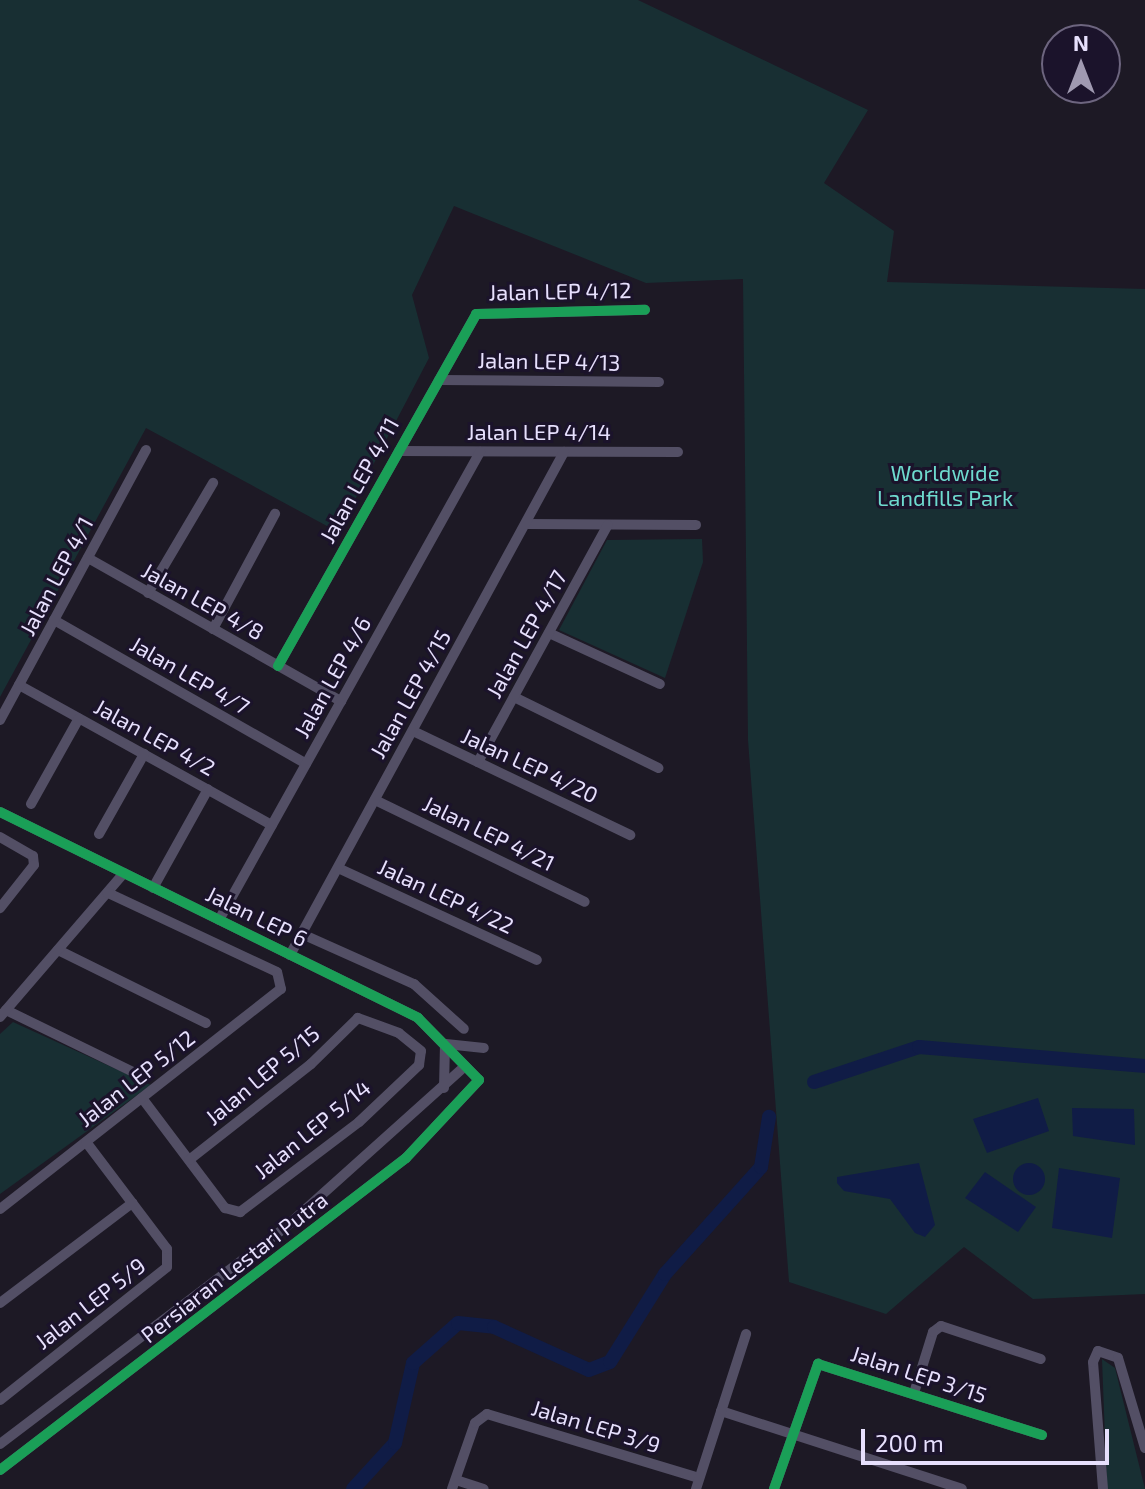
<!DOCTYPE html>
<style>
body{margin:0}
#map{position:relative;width:1145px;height:1489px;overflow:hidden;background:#1d1925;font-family:"Exo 2",sans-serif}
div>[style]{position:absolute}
.green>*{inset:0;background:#182f33}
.water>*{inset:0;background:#101c46}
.round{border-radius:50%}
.river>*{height:14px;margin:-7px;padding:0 7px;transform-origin:7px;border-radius:7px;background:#101c46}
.minor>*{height:10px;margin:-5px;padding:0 5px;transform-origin:5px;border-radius:5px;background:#534f65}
.cycleway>*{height:10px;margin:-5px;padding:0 5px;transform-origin:5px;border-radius:5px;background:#1a9f57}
span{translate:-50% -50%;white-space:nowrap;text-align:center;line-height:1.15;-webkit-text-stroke:6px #1b132b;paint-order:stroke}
.street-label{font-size:22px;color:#e7e0fd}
.park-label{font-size:22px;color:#6edace}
.north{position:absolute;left:1041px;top:24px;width:80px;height:80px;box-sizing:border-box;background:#1b132b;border:2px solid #6d657f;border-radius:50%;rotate:0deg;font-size:22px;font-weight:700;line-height:32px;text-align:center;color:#e7e0fd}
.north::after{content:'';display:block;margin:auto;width:28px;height:36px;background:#a09ab1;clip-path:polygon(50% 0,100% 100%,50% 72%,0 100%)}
.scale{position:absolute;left:861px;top:1429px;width:248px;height:36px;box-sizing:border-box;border:4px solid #e7e0fd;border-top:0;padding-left:10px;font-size:24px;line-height:28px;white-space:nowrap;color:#e7e0fd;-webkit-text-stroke:6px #1b132b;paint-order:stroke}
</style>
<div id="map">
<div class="green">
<div style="clip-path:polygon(0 0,638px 0,868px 110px,824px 183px,894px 231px,887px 282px,1145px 289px,1145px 1294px,1033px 1299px,964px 1247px,886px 1314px,789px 1282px,748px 740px,743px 279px,646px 283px,454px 206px,412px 295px,429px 358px,338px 532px,146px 428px,0 697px)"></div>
<div style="clip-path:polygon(702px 539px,703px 562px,665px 678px,559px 630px,607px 540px)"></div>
<div style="clip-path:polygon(13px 1022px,151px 1085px,0 1194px,0 1034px)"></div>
<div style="clip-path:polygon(1102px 1359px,1115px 1368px,1145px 1489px,1107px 1489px)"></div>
</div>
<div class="water">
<div style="clip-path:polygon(1038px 1098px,1049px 1131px,987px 1153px,973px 1119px)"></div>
<div style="clip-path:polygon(1072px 1108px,1134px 1109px,1135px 1145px,1073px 1136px)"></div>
<div class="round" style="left:1013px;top:1163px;width:32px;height:32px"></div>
<div style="clip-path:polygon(919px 1163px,935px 1225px,925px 1237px,915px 1233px,890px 1199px,844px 1191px,837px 1183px,837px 1177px)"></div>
<div style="clip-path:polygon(1059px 1168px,1120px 1178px,1112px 1238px,1052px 1228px)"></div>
<div style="clip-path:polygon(985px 1172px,1036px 1207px,1018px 1232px,965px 1198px)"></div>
</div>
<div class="river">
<div style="left:814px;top:1082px;width:111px;rotate:-18.4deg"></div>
<div style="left:919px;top:1047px;width:227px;rotate:4.8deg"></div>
<div style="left:353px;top:1489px;width:62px;rotate:-47.6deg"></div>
<div style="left:395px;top:1443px;width:82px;rotate:-77.3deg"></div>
<div style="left:413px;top:1363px;width:60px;rotate:-41.6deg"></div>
<div style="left:458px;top:1323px;width:36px;rotate:6deg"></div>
<div style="left:494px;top:1327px;width:104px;rotate:24.4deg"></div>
<div style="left:589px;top:1370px;width:22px;rotate:-21deg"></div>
<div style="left:610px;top:1362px;width:104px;rotate:-58deg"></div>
<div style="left:665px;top:1274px;width:144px;rotate:-48.1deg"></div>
<div style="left:761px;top:1167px;width:51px;rotate:-80.9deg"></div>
</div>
<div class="minor">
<div style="left:439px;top:380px;width:220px;rotate:0.5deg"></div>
<div style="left:399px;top:451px;width:279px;rotate:0.2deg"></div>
<div style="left:526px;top:524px;width:170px;rotate:0.3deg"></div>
<div style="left:88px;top:558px;width:291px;rotate:29.5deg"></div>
<div style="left:148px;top:593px;width:128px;rotate:-59.4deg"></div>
<div style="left:54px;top:620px;width:290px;rotate:29.7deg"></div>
<div style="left:213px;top:629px;width:131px;rotate:-61.7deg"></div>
<div style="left:549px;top:633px;width:122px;rotate:24.7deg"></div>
<div style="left:278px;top:666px;width:404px;rotate:-60.6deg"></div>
<div style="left:476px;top:314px;width:169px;rotate:-1.4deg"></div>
<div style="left:19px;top:685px;width:289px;rotate:29deg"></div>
<div style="left:514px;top:697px;width:161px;rotate:26.2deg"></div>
<div style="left:0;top:720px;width:307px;rotate:-61.6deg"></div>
<div style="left:413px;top:731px;width:241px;rotate:25.6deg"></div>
<div style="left:478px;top:762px;width:270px;rotate:-61.3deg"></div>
<div style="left:375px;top:800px;width:233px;rotate:25.9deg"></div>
<div style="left:31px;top:804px;width:98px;rotate:-60.8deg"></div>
<div style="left:0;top:812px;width:466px;rotate:26.2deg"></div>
<div style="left:418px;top:1018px;width:87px;rotate:45.5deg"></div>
<div style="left:479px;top:1080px;width:107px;rotate:133.1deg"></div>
<div style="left:406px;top:1158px;width:512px;rotate:142.46deg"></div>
<div style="left:99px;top:834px;width:92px;rotate:-60.6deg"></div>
<div style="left:0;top:837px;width:38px;rotate:30deg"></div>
<div style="left:33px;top:856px;width:9px;rotate:84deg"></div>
<div style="left:34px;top:865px;width:55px;rotate:128.3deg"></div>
<div style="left:338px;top:868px;width:219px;rotate:24.8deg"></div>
<div style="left:153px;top:888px;width:113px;rotate:-60.9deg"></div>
<div style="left:219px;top:920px;width:536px;rotate:-60.85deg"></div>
<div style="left:302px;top:934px;width:123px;rotate:24.1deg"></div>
<div style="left:414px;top:984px;width:67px;rotate:42deg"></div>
<div style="left:58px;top:950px;width:165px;rotate:26.3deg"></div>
<div style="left:290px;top:955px;width:573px;rotate:-61.42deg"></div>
<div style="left:6px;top:1010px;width:148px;rotate:26deg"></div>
<div style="left:0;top:1017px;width:190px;rotate:-49.3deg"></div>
<div style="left:446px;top:1044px;width:38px;rotate:6deg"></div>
<div style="left:444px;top:1088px;width:43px;rotate:-88.7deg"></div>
<div style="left:142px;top:1098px;width:138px;rotate:53deg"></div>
<div style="left:225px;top:1208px;width:16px;rotate:15deg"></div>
<div style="left:240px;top:1212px;width:149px;rotate:-37.1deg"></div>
<div style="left:359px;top:1122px;width:83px;rotate:-43.5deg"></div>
<div style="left:419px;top:1065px;width:14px;rotate:-82deg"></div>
<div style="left:421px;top:1051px;width:28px;rotate:-141deg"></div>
<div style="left:399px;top:1033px;width:44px;rotate:-159.9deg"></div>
<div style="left:358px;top:1018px;width:66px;rotate:135.6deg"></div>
<div style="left:311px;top:1064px;width:155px;rotate:141.8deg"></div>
<div style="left:0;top:1209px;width:357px;rotate:-38.1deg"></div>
<div style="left:281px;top:989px;width:17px;rotate:-103deg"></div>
<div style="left:277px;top:972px;width:187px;rotate:-154.9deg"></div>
<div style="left:0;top:1303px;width:166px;rotate:-37.1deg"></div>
<div style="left:914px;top:1393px;width:64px;rotate:-72.7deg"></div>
<div style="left:933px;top:1332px;width:10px;rotate:-37deg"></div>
<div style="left:941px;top:1326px;width:105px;rotate:18.3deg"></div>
<div style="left:0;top:1400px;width:213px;rotate:-38.5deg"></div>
<div style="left:167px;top:1267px;width:18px;rotate:-90deg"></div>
<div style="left:167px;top:1249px;width:134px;rotate:-127.1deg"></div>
<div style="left:721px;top:1411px;width:253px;rotate:17.9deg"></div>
<div style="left:0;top:1444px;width:362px;rotate:-37.2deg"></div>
<div style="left:288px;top:1225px;width:238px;rotate:-41.9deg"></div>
<div style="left:456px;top:1480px;width:29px;rotate:18deg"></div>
<div style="left:452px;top:1489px;width:70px;rotate:-70.8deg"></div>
<div style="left:475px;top:1423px;width:15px;rotate:-37deg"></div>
<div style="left:487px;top:1414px;width:221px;rotate:16.8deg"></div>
<div style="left:696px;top:1489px;width:163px;rotate:-72.1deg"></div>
<div style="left:774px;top:1489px;width:133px;rotate:-70.6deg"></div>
<div style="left:818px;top:1364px;width:235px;rotate:17.6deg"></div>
<div style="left:1103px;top:1489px;width:127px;rotate:-94.5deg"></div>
<div style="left:1093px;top:1362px;width:12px;rotate:-66deg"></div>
<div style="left:1098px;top:1351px;width:21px;rotate:19deg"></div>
<div style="left:1118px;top:1358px;width:94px;rotate:73.3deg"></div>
</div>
<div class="cycleway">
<div style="left:278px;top:666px;width:404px;rotate:-60.6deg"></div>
<div style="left:476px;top:314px;width:169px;rotate:-1.4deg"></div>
<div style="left:0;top:812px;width:466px;rotate:26.2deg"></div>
<div style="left:418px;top:1018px;width:87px;rotate:45.5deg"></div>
<div style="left:479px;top:1080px;width:107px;rotate:133.1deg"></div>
<div style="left:406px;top:1158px;width:512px;rotate:142.46deg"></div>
<div style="left:774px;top:1489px;width:133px;rotate:-70.6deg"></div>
<div style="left:818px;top:1364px;width:235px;rotate:17.6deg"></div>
</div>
<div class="street-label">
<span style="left:560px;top:291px;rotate:-1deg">Jalan LEP 4/12</span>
<span style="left:549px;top:361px;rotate:1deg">Jalan LEP 4/13</span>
<span style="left:539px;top:432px">Jalan LEP 4/14</span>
<span style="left:359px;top:480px;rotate:-61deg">Jalan LEP 4/11</span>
<span style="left:56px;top:576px;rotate:-62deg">Jalan LEP 4/1</span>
<span style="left:203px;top:601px;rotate:29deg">Jalan LEP 4/8</span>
<span style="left:526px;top:634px;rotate:-61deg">Jalan LEP 4/17</span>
<span style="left:190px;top:675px;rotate:30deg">Jalan LEP 4/7</span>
<span style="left:332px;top:677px;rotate:-61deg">Jalan LEP 4/6</span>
<span style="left:410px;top:694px;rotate:-61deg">Jalan LEP 4/15</span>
<span style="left:155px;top:737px;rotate:29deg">Jalan LEP 4/2</span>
<span style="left:530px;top:765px;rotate:25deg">Jalan LEP 4/20</span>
<span style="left:489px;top:833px;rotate:26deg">Jalan LEP 4/21</span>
<span style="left:446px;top:896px;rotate:25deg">Jalan LEP 4/22</span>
<span style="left:257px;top:916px;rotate:26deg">Jalan LEP 6</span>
<span style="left:262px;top:1075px;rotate:-40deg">Jalan LEP 5/15</span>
<span style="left:136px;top:1078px;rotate:-38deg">Jalan LEP 5/12</span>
<span style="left:312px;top:1129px;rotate:-39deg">Jalan LEP 5/14</span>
<span style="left:234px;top:1267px;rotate:-38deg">Persiaran Lestari Putra</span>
<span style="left:90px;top:1303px;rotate:-38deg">Jalan LEP 5/9</span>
<span style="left:919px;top:1374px;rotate:18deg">Jalan LEP 3/15</span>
<span style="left:596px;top:1426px;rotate:17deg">Jalan LEP 3/9</span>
</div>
<div class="park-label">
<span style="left:945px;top:485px">Worldwide<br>Landfills Park</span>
</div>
<div class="north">N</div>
<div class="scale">200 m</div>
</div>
